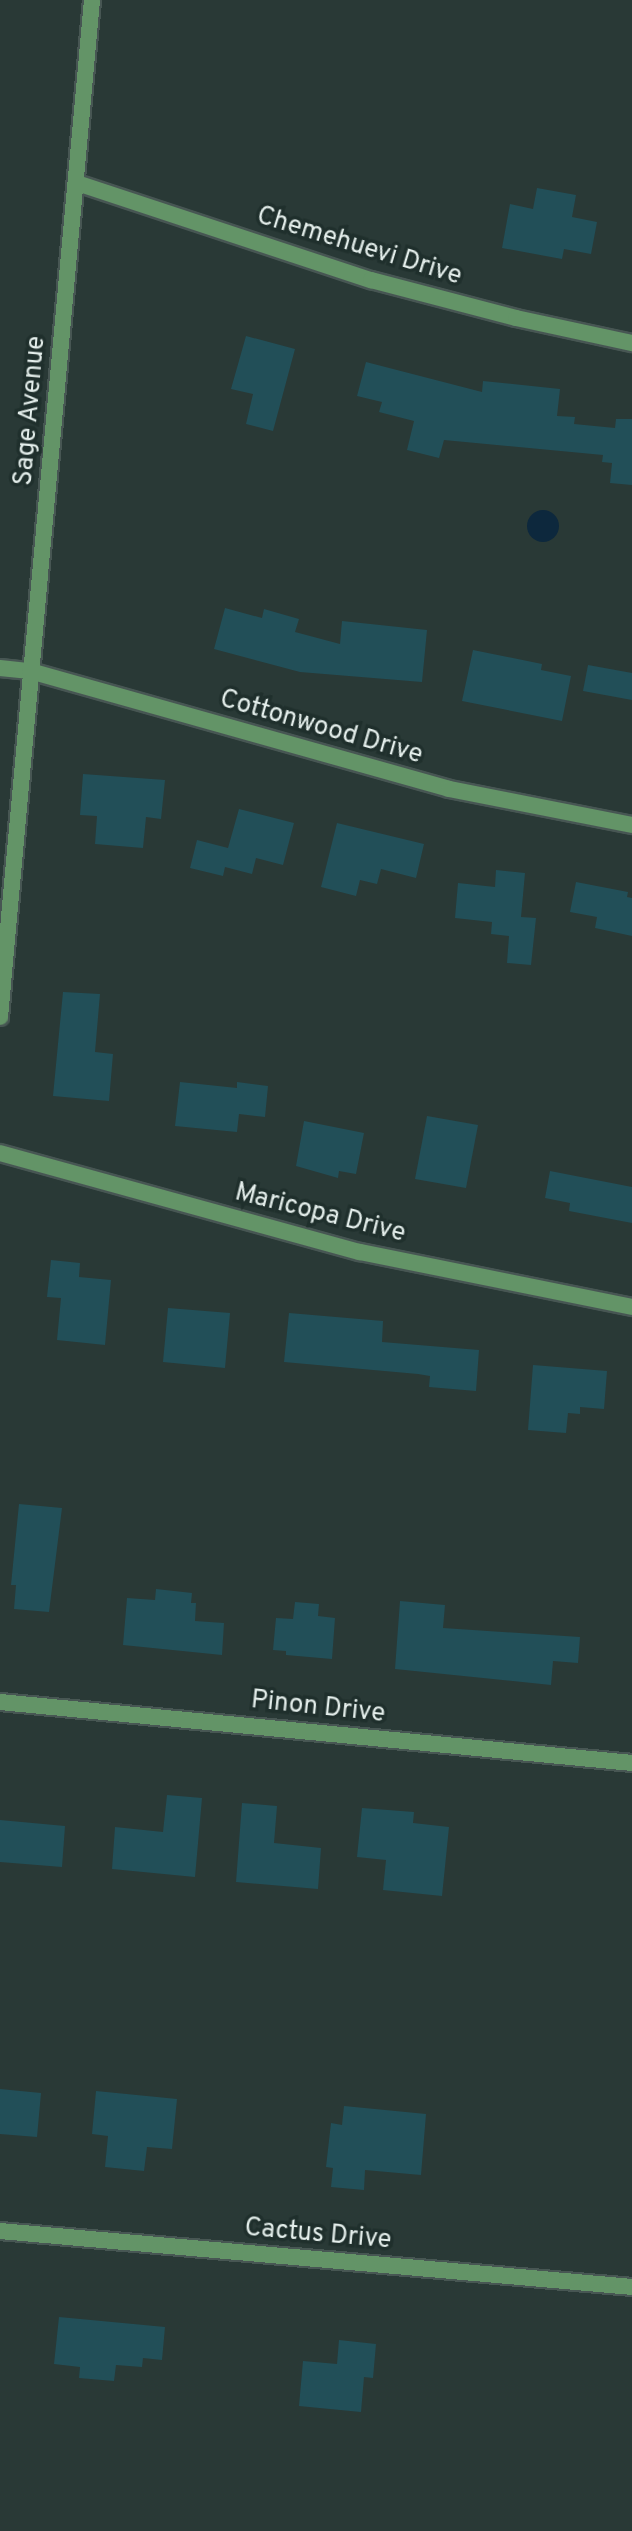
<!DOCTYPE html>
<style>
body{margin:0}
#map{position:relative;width:632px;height:2531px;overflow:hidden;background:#293936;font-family:Overpass,sans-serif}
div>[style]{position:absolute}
.water>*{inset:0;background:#0d283d}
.round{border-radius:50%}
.building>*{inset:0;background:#224f58}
.roads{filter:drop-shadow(2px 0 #475653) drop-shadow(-2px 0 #475653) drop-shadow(0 2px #475653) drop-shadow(0 -2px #475653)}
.street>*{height:16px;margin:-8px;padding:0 8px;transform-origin:8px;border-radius:8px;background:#639467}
span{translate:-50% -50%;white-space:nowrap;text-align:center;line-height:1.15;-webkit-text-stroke:7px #1f2f2c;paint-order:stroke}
.street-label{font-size:26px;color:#e4eeeb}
</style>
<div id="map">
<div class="water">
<div class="round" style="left:527px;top:510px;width:32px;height:32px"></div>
</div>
<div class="building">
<div style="clip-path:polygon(537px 188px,576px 195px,572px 217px,597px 222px,591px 254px,564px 249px,562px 259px,502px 248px,510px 204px,533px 209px)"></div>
<div style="clip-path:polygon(246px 336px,295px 349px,273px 431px,246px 424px,253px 394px,231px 389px)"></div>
<div style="clip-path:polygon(366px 362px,482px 392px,483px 381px,560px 389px,557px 416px,575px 417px,574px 424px,615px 428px,616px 419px,632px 419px,632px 485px,610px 483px,612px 463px,602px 462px,603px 455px,444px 440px,439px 458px,407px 450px,414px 421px,379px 412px,382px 402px,357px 396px)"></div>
<div style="clip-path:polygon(225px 608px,262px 618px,264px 609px,299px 619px,295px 632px,340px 644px,342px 621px,427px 630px,422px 682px,300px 672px,214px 649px)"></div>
<div style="clip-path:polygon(473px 650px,542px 664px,541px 670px,571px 676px,562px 721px,462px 701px)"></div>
<div style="clip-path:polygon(588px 665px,632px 673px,632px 700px,583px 691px)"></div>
<div style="clip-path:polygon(83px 774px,165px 780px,161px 819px,146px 817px,143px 848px,95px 844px,97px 816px,80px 815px)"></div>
<div style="clip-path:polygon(239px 809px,294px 823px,283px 865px,256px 858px,252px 874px,225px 867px,223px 876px,190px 868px,197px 840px,228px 848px)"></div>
<div style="clip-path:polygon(337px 823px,424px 844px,416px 878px,381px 869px,377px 884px,360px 880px,356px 896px,321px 887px)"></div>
<div style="clip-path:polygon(496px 870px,525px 873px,521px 917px,536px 918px,531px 965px,507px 963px,509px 936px,491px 934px,492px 922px,455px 918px,458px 883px,495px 887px)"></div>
<div style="clip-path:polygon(576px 882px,628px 892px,627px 897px,632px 898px,632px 936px,595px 928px,597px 917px,570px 912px)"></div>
<div style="clip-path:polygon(63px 992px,100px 994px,95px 1052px,113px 1054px,109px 1101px,53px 1096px)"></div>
<div style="clip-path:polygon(180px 1082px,237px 1088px,237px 1082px,268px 1086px,265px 1117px,239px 1114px,237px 1132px,175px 1126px)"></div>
<div style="clip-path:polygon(427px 1116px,478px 1125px,466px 1188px,415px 1179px)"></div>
<div style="clip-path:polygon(304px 1121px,364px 1133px,356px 1174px,339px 1171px,338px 1178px,296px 1166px)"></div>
<div style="clip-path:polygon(550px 1171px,632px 1187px,632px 1223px,569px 1211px,570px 1203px,545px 1198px)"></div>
<div style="clip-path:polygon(51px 1260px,80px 1263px,79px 1277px,111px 1280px,105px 1345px,57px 1340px,61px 1298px,47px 1297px)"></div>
<div style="clip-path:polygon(168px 1308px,230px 1313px,225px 1368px,163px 1362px)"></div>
<div style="clip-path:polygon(289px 1313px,383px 1321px,382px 1342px,479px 1350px,476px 1391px,429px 1387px,430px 1376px,418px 1374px,284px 1362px)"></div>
<div style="clip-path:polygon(533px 1365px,607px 1371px,604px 1409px,580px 1407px,580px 1414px,568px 1413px,566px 1433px,528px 1430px)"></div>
<div style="clip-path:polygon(19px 1504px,62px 1508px,49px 1612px,14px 1609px,16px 1585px,11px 1585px)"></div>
<div style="clip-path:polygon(156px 1589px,192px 1593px,191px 1603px,196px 1603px,195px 1621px,224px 1623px,222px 1655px,123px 1645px,127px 1598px,155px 1600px)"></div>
<div style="clip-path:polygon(400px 1601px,445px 1605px,443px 1628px,580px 1637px,578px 1663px,553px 1661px,551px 1685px,395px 1669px)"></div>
<div style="clip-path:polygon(295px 1602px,319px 1604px,318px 1616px,335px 1618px,332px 1659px,286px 1655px,286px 1651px,273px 1650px,276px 1618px,293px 1619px)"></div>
<div style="clip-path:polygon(167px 1795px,202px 1798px,195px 1877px,112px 1869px,115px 1827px,163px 1832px)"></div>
<div style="clip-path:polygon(242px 1803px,277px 1806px,274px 1843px,321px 1848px,318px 1889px,236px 1882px)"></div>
<div style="clip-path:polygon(362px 1808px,414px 1812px,413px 1823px,449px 1827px,442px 1896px,383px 1890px,386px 1860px,357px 1857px)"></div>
<div style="clip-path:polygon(0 1820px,65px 1826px,62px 1867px,0 1862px)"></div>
<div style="clip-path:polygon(0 2089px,41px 2093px,37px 2137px,0 2134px)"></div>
<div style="clip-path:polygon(96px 2091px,177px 2099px,172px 2149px,147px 2147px,144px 2171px,105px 2167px,108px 2136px,92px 2134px)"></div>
<div style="clip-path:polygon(344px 2106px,426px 2114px,421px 2175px,365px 2170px,364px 2190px,331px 2187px,333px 2168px,326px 2167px,331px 2123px,342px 2125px)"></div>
<div style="clip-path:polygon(59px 2317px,165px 2327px,162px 2360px,143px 2358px,142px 2367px,116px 2365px,114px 2381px,79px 2378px,80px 2367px,54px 2364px)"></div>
<div style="clip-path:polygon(339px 2340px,376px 2344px,373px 2378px,364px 2377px,361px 2412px,299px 2406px,303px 2361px,337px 2364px)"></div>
</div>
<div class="roads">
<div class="street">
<div style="left:77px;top:183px;width:310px;rotate:18.3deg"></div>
<div style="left:371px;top:280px;width:150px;rotate:14.7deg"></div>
<div style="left:516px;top:318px;width:119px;rotate:12.2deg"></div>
<div style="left:0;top:668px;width:30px;rotate:6deg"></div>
<div style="left:30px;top:671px;width:435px;rotate:15.7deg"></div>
<div style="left:449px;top:789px;width:187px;rotate:11.1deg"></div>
<div style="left:0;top:1017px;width:1021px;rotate:-84.83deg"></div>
<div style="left:0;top:1153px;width:373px;rotate:15.4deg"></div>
<div style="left:360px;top:1252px;width:278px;rotate:11.4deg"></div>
<div style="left:0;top:1702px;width:635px;rotate:5.51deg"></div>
<div style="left:0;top:2231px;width:634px;rotate:5.06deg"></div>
</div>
</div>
<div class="street-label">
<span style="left:359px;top:247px;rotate:17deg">Chemehuevi Drive</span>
<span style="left:31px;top:411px;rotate:-85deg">Sage Avenue</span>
<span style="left:321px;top:728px;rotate:16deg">Cottonwood Drive</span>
<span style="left:320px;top:1214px;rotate:14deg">Maricopa Drive</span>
<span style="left:318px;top:1708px;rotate:6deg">Pinon Drive</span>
<span style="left:318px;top:2235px;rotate:5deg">Cactus Drive</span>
</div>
</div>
